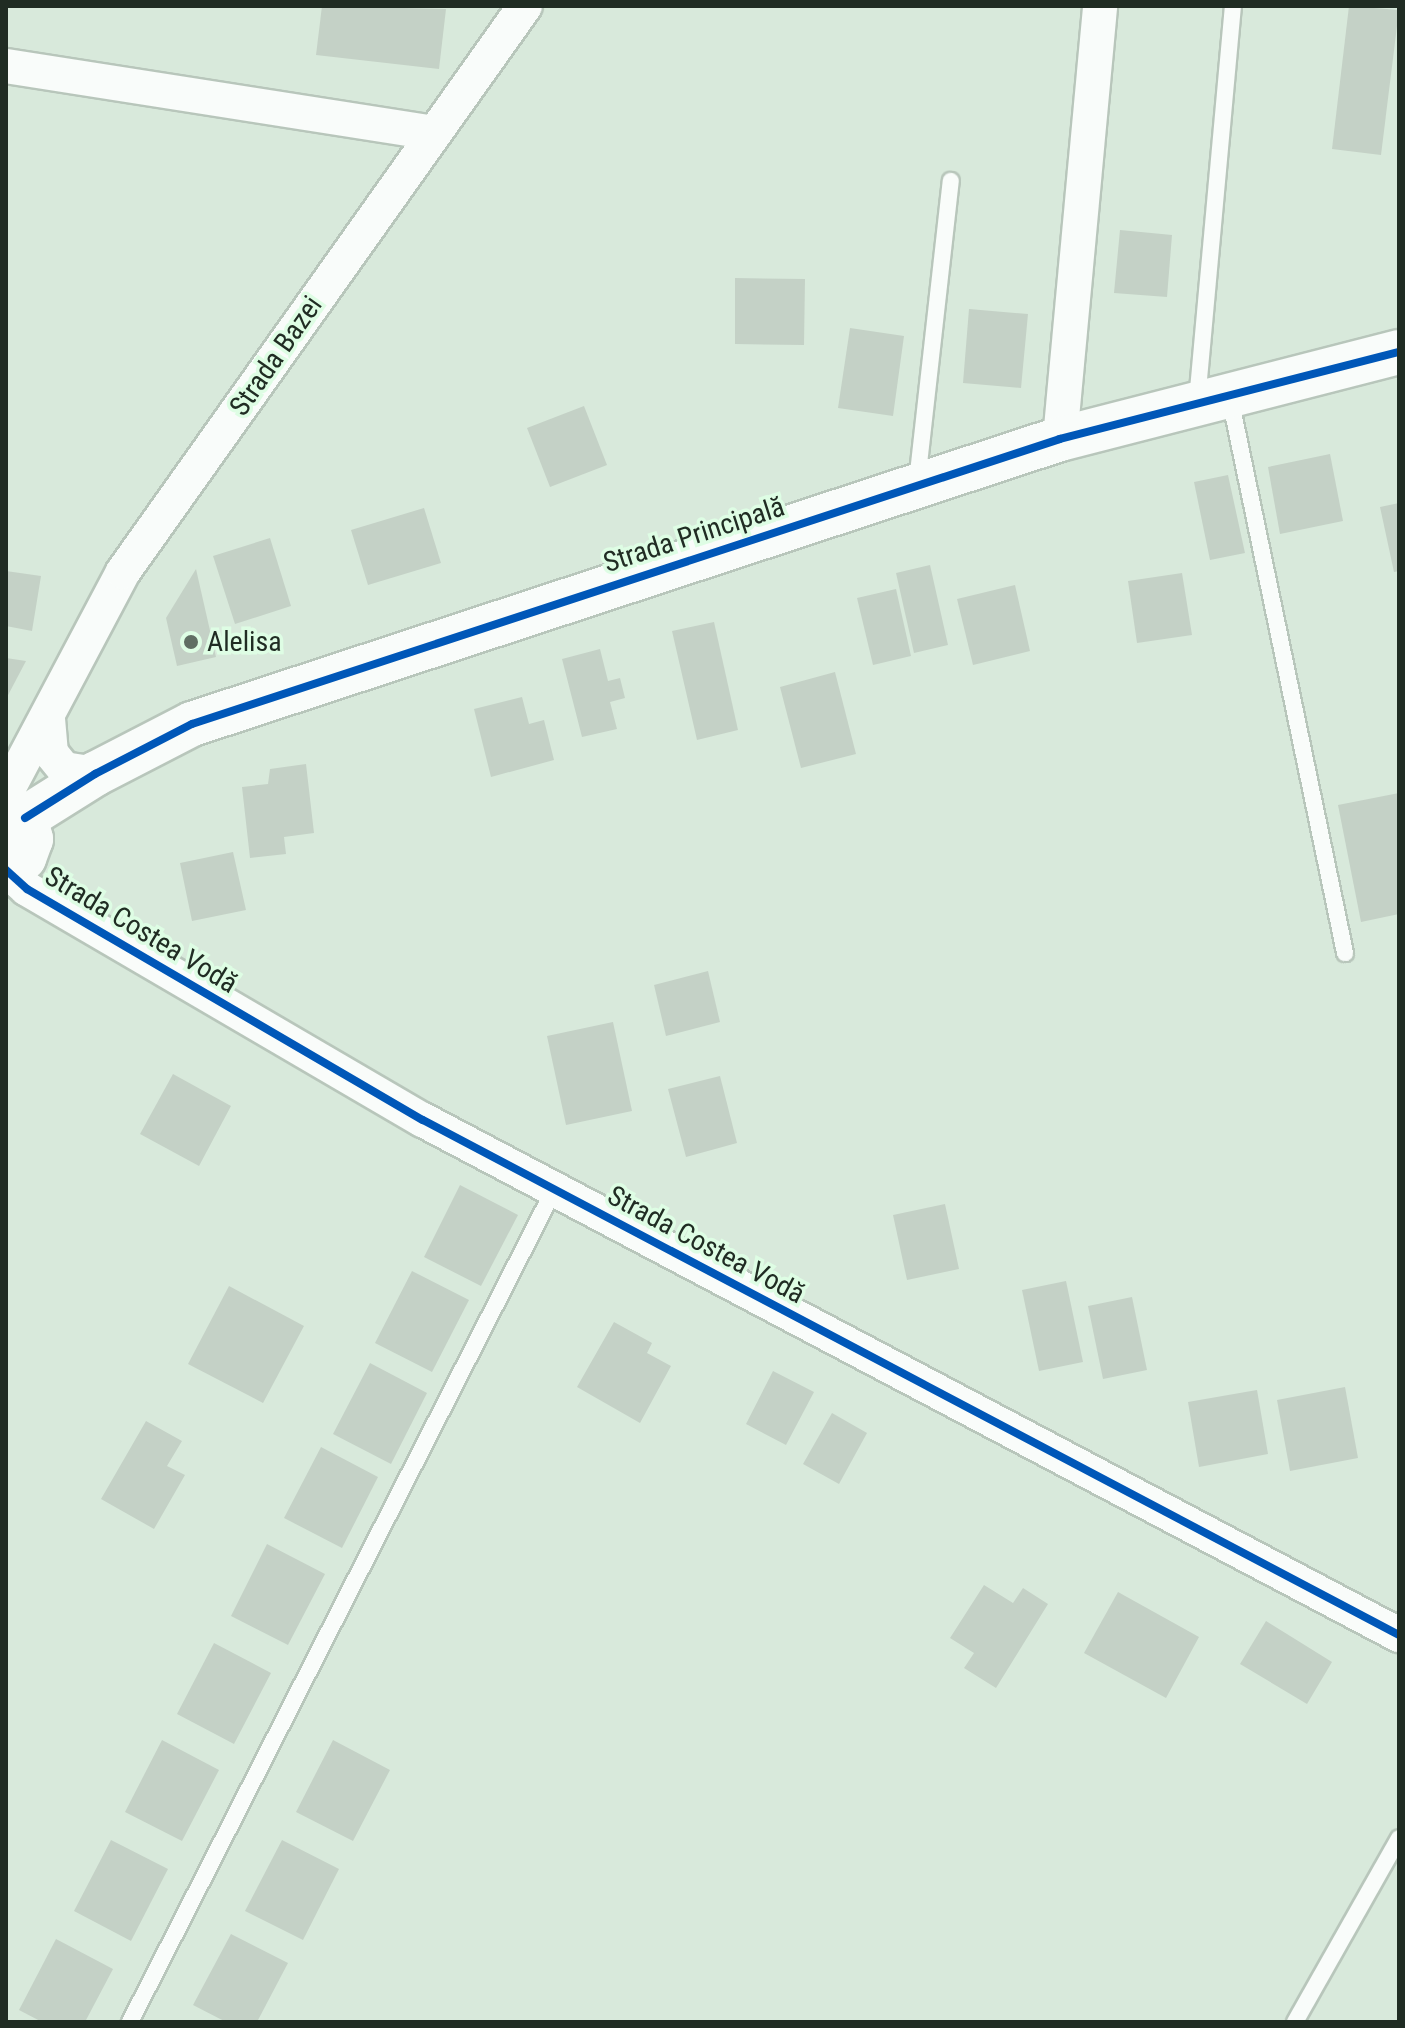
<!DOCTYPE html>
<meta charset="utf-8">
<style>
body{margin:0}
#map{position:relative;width:1405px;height:2028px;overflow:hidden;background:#d8e9db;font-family:"Roboto Condensed",sans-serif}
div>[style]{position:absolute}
.building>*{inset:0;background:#c4d1c6}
.roads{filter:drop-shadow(2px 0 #b8c6bb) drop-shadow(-2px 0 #b8c6bb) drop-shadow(0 2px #b8c6bb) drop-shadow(0 -2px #b8c6bb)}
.lane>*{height:16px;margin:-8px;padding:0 8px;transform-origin:8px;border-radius:8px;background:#f9fcfa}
.street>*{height:34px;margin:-17px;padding:0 17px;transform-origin:17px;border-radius:17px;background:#f9fcfa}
.secondary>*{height:44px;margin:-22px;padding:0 22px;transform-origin:22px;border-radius:22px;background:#f9fcfa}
.cycleway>*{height:8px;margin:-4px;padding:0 4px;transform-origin:4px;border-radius:4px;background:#0057b8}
.dots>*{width:22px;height:22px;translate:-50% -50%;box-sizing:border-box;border:4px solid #defde4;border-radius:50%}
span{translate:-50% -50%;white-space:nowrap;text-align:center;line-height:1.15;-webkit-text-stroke:7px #defde4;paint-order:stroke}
.street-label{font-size:28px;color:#202c23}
.poi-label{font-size:28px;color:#202c23}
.left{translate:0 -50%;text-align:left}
.frame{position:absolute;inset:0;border:8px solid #202c23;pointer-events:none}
</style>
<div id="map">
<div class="building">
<div style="clip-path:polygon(322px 6px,446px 9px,439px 69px,316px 55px)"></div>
<div style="clip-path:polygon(1349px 6px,1399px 10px,1381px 155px,1332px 149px)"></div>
<div style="clip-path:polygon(1120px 230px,1172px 235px,1167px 297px,1114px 293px)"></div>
<div style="clip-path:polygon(735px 278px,805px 279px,804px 345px,735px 344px)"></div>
<div style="clip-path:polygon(969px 309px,1028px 314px,1021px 388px,963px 383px)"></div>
<div style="clip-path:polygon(850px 328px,904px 336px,893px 416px,838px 408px)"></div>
<div style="clip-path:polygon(584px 406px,607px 465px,550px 487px,527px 428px)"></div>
<div style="clip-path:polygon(1330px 454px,1343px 521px,1280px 534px,1268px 467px)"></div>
<div style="clip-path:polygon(1228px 475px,1245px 553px,1210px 560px,1194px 482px)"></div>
<div style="clip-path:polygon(1399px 503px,1399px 571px,1394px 572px,1380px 507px)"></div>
<div style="clip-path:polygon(424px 508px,441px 563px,368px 585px,351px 530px)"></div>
<div style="clip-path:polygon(270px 538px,291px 606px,235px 624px,213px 556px)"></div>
<div style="clip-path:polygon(930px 565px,948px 645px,914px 653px,896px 573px)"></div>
<div style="clip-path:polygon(196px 569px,216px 657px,177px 666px,166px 618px)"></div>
<div style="clip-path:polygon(6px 571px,41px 576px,32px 631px,6px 626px)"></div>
<div style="clip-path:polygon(1182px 573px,1192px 635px,1137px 643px,1128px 581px)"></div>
<div style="clip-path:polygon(1015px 585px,1030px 651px,973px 665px,957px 599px)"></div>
<div style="clip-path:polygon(896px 589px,911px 656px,873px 665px,857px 598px)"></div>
<div style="clip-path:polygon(714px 622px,738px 730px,697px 740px,672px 631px)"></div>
<div style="clip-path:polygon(600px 649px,608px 681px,620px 678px,625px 698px,610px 702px,617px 729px,582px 737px,562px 659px)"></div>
<div style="clip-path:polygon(6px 658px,26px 661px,6px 699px)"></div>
<div style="clip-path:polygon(835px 672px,856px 754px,801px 768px,780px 687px)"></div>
<div style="clip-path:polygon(522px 697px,529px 724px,544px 720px,554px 760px,491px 777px,474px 709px)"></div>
<div style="clip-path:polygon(306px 764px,314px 833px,284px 837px,286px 854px,250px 858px,242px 787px,268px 784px,270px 769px)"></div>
<div style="clip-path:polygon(1399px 793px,1399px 914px,1361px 922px,1338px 805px)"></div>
<div style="clip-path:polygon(233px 852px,246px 910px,192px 921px,180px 863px)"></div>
<div style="clip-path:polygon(708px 971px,720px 1022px,666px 1036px,654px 985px)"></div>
<div style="clip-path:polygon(613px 1022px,632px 1111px,566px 1125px,547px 1036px)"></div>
<div style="clip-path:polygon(173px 1074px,231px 1106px,199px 1166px,140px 1134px)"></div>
<div style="clip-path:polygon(720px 1076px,737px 1143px,686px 1157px,668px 1089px)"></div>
<div style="clip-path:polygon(460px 1185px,518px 1215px,481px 1286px,424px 1257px)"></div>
<div style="clip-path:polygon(945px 1204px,959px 1269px,907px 1280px,893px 1215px)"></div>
<div style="clip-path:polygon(412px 1271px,469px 1300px,432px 1372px,375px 1343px)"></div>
<div style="clip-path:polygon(1066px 1281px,1083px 1362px,1039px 1371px,1022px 1290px)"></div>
<div style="clip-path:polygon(229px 1286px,304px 1326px,263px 1403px,188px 1364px)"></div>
<div style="clip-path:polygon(1132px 1297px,1147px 1370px,1103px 1379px,1088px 1306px)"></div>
<div style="clip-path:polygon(614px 1322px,652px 1343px,647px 1353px,671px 1366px,640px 1423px,577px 1387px)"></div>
<div style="clip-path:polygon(370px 1363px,427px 1393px,391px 1464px,333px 1434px)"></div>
<div style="clip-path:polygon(773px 1371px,814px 1392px,786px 1445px,746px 1424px)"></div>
<div style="clip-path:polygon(1345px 1387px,1358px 1458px,1290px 1471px,1277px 1400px)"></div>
<div style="clip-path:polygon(1257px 1390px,1268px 1454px,1199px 1467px,1188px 1402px)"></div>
<div style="clip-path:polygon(832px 1413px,867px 1433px,839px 1484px,803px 1464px)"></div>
<div style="clip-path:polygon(146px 1421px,182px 1441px,167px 1466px,185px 1475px,154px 1529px,101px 1499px)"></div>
<div style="clip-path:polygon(321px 1447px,378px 1477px,342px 1548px,284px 1518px)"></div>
<div style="clip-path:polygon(267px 1544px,325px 1574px,288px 1645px,231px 1616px)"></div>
<div style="clip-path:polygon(984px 1585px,1013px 1603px,1023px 1588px,1048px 1604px,996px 1688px,964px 1668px,974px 1653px,950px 1638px)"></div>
<div style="clip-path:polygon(1118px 1592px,1199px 1637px,1166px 1698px,1084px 1653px)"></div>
<div style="clip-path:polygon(1266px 1621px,1332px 1662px,1307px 1704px,1240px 1664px)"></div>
<div style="clip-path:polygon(214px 1643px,271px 1673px,234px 1744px,177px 1714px)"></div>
<div style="clip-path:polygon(162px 1740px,219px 1770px,182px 1841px,125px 1812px)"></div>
<div style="clip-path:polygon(333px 1740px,390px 1770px,353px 1841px,296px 1812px)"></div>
<div style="clip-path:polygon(111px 1840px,168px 1869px,131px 1941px,74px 1911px)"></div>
<div style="clip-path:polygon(282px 1840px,339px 1869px,303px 1940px,245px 1911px)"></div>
<div style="clip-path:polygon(231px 1934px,288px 1963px,257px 2022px,226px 2022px,193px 2005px)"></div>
<div style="clip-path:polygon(56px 1939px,113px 1969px,85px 2022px,42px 2022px,19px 2010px)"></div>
</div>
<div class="roads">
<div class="lane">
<div style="left:1230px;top:398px;width:567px;rotate:78.29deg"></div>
<div style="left:1197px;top:401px;width:397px;rotate:-84.8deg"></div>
<div style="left:917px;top:482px;width:303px;rotate:-83.6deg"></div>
<div style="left:130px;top:2022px;width:934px;rotate:-63deg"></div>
<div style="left:1295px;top:2022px;width:211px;rotate:-60.5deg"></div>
</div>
<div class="street">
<div style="left:6px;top:66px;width:433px;rotate:8.9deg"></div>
<div style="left:1060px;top:439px;width:435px;rotate:-84.7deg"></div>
<div style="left:48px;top:719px;width:34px;rotate:85deg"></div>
<div style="left:51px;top:753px;width:21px;rotate:51deg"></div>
<div style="left:64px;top:769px;width:31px;rotate:9deg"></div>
<div style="left:6px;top:793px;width:250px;rotate:-62.1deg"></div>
<div style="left:123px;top:572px;width:694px;rotate:-54.62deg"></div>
<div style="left:6px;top:870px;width:28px;rotate:42deg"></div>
<div style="left:27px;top:889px;width:458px;rotate:30.3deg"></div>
<div style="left:423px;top:1120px;width:1104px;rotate:27.82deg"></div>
</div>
<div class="secondary">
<div style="left:6px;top:807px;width:22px;rotate:30deg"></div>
<div style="left:25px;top:818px;width:22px;rotate:74deg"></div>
<div style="left:31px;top:839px;width:20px;rotate:110deg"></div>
<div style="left:24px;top:858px;width:21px;rotate:149deg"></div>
<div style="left:25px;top:818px;width:83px;rotate:-32.2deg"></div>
<div style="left:95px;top:774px;width:109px;rotate:-27.3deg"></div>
<div style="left:192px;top:724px;width:914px;rotate:-18.18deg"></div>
<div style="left:1060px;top:439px;width:350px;rotate:-14.4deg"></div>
</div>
</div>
<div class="cycleway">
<div style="left:25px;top:818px;width:83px;rotate:-32.2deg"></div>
<div style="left:95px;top:774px;width:109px;rotate:-27.3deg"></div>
<div style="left:192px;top:724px;width:914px;rotate:-18.18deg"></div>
<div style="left:1060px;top:439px;width:350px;rotate:-14.4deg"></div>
<div style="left:6px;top:870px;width:28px;rotate:42deg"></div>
<div style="left:27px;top:889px;width:458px;rotate:30.3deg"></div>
<div style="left:423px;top:1120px;width:1104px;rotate:27.82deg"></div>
</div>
<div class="dots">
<div style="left:191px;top:642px;background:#606e63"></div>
</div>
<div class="street-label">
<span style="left:276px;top:356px;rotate:-55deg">Strada Bazei</span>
<span style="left:694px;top:535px;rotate:-18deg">Strada Principală</span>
<span style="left:141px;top:930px;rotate:31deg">Strada Costea Vodă</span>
<span style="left:706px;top:1245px;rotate:28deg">Strada Costea Vodă</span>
</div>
<div class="poi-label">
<span class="left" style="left:207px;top:642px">Alelisa</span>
</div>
<div class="frame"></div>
</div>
